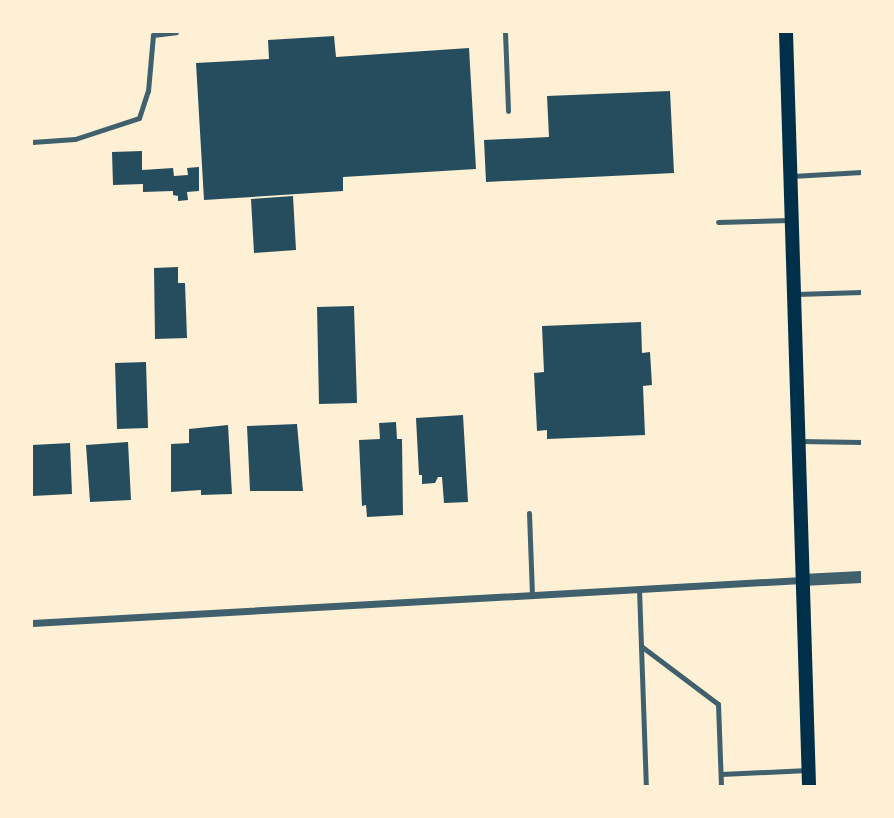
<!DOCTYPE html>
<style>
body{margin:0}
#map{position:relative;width:894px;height:818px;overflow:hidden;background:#fdf0d5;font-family:Georgia,serif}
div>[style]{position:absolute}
.building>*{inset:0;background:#264d5e}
.service>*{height:5px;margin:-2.5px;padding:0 2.5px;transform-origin:2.5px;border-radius:2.5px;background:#3f606c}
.minor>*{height:7px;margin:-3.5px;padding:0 3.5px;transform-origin:3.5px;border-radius:3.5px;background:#3f606c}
.tertiary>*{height:12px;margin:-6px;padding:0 6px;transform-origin:6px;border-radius:6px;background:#3f606c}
.secondary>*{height:14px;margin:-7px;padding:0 7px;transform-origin:7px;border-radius:7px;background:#003049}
span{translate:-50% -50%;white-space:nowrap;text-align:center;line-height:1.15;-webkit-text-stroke:7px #fdf0d5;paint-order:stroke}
.frame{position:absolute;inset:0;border:33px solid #fdf0d5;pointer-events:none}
</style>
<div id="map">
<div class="building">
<div style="clip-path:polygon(334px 36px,336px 57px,469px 48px,476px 169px,343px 177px,343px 191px,204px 200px,196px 63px,269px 59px,268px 40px)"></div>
<div style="clip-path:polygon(670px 91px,674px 173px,486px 182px,484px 140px,549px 137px,547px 96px)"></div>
<div style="clip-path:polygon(142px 151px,142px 170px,173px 168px,174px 176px,188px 175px,187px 168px,199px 167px,199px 191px,187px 192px,188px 200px,178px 201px,178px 196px,173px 195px,173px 191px,143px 192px,143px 184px,113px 185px,112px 152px)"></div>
<div style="clip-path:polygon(293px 196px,296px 250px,254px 253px,251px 199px)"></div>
<div style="clip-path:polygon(178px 267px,178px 283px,185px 283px,187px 338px,155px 339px,154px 268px)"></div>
<div style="clip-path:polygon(354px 306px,357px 403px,319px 404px,317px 307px)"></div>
<div style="clip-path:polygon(641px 322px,642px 353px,650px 352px,652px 385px,643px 386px,645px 435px,547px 439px,547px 430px,537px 431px,534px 373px,544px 372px,542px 326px)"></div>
<div style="clip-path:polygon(146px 362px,148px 428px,117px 429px,115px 363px)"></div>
<div style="clip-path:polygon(463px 415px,468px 502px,444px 503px,442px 477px,438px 477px,435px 483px,422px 484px,422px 475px,419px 475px,416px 418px)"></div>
<div style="clip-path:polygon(396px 422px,397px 439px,402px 439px,403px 515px,367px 517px,366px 505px,362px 506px,359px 440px,380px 439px,379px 423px)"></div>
<div style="clip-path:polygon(297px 424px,303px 491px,250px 491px,247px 426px)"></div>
<div style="clip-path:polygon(228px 425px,232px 494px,201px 495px,201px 490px,171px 492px,171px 444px,189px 443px,189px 429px)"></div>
<div style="clip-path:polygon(128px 442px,131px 500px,90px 502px,86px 445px)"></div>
<div style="clip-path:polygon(70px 443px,72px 494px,32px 496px,32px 445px)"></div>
</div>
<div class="service">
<div style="left:505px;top:32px;width:79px;rotate:87.8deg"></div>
<div style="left:32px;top:142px;width:43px;rotate:-4deg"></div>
<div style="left:75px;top:139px;width:67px;rotate:-18.2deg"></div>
<div style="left:139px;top:118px;width:28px;rotate:-72deg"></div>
<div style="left:148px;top:91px;width:56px;rotate:-84.9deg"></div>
<div style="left:153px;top:35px;width:23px;rotate:-7deg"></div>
<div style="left:792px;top:176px;width:70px;rotate:-3.3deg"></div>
<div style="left:718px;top:222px;width:72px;rotate:-1.6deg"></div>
<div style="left:796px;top:294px;width:66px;rotate:-1.7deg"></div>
<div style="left:799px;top:441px;width:63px;rotate:0.9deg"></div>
<div style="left:529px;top:513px;width:81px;rotate:87.9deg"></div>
<div style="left:639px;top:589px;width:197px;rotate:88deg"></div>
<div style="left:641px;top:646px;width:96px;rotate:37deg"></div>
<div style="left:718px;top:704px;width:82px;rotate:87.9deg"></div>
<div style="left:721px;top:774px;width:87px;rotate:-2.6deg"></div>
</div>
<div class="minor">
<div style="left:32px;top:623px;width:771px;rotate:-3.2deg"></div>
</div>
<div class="tertiary">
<div style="left:802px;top:580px;width:60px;rotate:-2.9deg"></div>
</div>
<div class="secondary">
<div style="left:786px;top:32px;width:754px;rotate:88.25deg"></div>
</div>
<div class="frame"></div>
</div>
